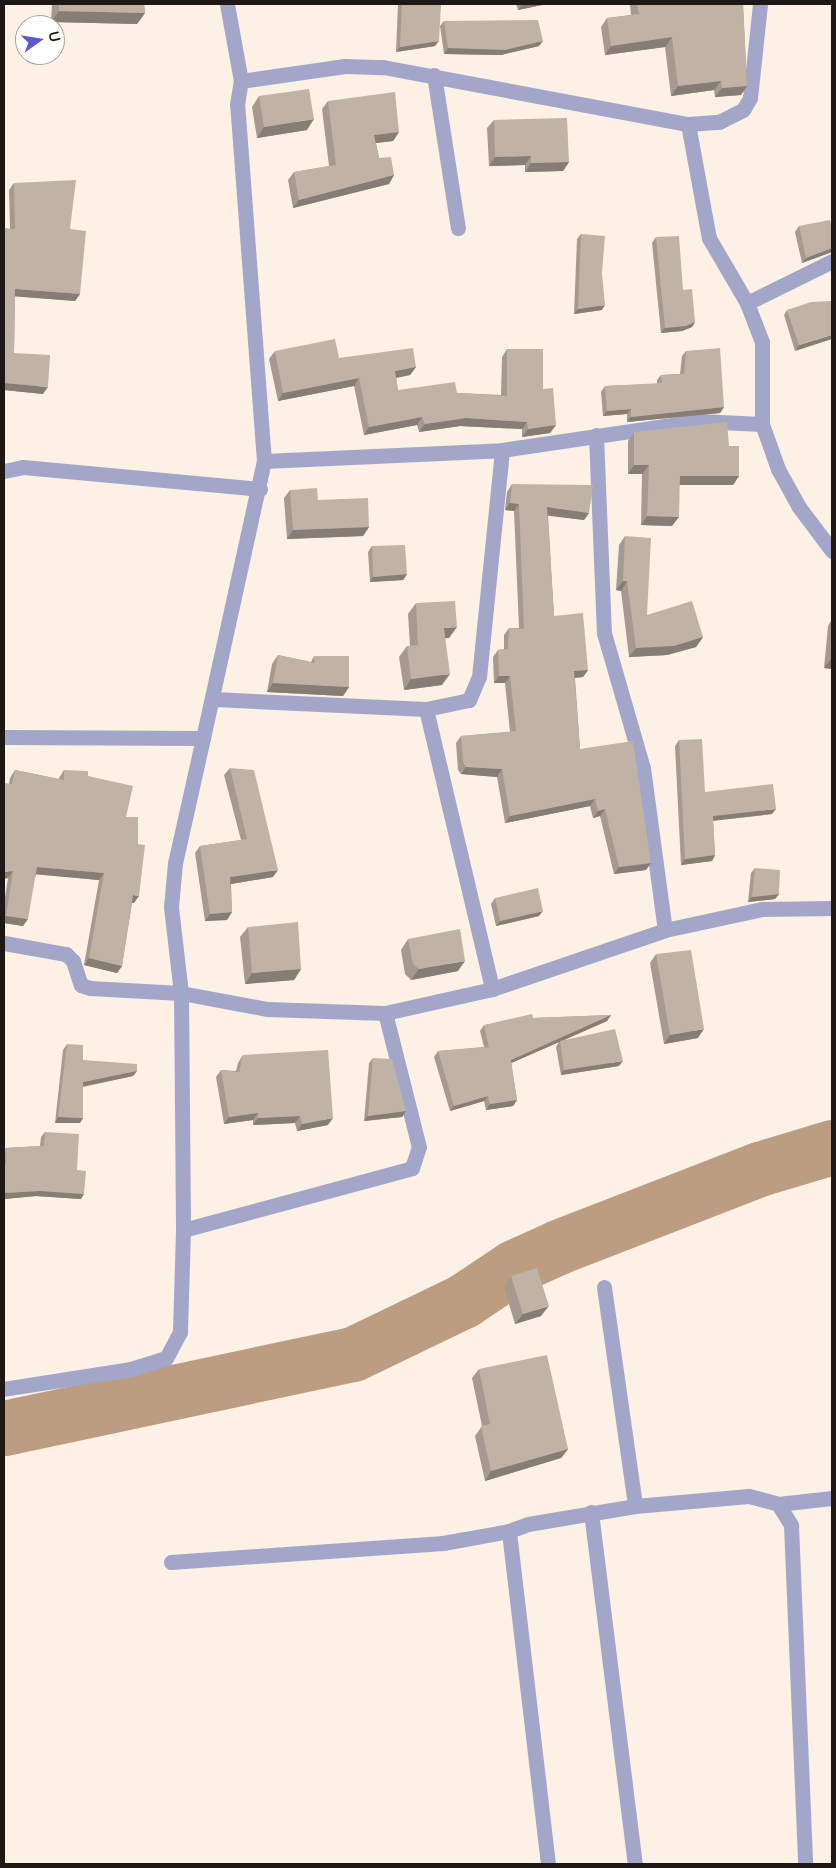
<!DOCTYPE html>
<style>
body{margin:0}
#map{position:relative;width:836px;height:1868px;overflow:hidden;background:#fdf0e5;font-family:"Varela Round",sans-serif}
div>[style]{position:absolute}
.river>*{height:55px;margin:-27.5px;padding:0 27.5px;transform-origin:27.5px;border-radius:27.5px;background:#bc9d82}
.street>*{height:15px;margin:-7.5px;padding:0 7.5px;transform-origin:7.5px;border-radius:7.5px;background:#a2a7ca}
.wall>*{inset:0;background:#a6998f}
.shaded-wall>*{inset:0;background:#877d74}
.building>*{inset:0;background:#c1b2a6}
span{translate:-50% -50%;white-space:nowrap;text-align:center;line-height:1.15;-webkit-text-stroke:4.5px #fff;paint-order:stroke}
.frame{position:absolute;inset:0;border:5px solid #1d1813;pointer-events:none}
.north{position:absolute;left:15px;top:15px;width:50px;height:50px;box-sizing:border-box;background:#fff;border:1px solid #a5a3a1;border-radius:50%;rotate:77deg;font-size:14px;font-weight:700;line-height:20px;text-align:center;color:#1d1813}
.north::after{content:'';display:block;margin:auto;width:18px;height:22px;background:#5b58d0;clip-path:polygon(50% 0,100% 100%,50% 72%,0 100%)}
</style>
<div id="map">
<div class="river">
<div style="left:4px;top:1428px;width:357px;rotate:-12deg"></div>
<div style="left:353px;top:1354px;width:122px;rotate:-25.7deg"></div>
<div style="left:463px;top:1301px;width:61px;rotate:-33.7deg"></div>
<div style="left:514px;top:1267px;width:48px;rotate:-24.4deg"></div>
<div style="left:558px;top:1247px;width:216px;rotate:-21.2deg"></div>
<div style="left:759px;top:1169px;width:76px;rotate:-16.8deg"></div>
</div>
<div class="street">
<div style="left:227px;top:4px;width:78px;rotate:79.7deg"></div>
<div style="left:434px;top:75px;width:155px;rotate:81.1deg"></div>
<div style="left:688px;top:124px;width:116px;rotate:79.6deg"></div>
<div style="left:709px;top:238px;width:75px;rotate:59.7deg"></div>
<div style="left:747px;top:303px;width:42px;rotate:69deg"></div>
<div style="left:762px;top:342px;width:82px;rotate:90deg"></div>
<div style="left:762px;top:424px;width:48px;rotate:70.4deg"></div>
<div style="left:778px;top:469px;width:43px;rotate:61.1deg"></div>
<div style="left:799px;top:507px;width:55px;rotate:53.1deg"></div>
<div style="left:747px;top:303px;width:95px;rotate:-26.3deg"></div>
<div style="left:596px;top:435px;width:198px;rotate:87.7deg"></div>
<div style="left:604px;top:633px;width:141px;rotate:73.9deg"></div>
<div style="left:643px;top:768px;width:163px;rotate:82.3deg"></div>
<div style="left:264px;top:461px;width:238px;rotate:-2.6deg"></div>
<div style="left:502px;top:450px;width:199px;rotate:-8.4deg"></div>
<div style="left:699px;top:421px;width:63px;rotate:2.7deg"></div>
<div style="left:4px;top:471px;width:19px;rotate:-12deg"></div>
<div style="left:23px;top:467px;width:238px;rotate:5.3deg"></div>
<div style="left:213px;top:699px;width:213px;rotate:2.7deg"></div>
<div style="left:426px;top:709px;width:44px;rotate:-11.8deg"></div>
<div style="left:469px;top:700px;width:25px;rotate:-67deg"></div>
<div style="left:479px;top:677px;width:228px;rotate:-84.2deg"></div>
<div style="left:426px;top:709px;width:288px;rotate:76.7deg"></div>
<div style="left:4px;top:737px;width:199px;rotate:0.3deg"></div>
<div style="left:203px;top:738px;width:284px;rotate:-77.6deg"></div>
<div style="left:264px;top:461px;width:357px;rotate:-94.3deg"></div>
<div style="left:237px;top:105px;width:24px;rotate:-81deg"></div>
<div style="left:241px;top:81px;width:105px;rotate:-8.2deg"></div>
<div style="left:345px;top:66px;width:38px;rotate:2deg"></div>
<div style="left:383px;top:67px;width:310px;rotate:10.6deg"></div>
<div style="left:688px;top:124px;width:31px;rotate:-4deg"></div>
<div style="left:719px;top:122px;width:27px;rotate:-27deg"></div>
<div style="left:743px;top:110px;width:14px;rotate:-60deg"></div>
<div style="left:750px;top:98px;width:95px;rotate:-83.9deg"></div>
<div style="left:203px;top:738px;width:128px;rotate:102.6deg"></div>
<div style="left:175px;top:863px;width:44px;rotate:95.2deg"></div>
<div style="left:171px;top:907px;width:87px;rotate:83.4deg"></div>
<div style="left:181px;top:993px;width:87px;rotate:10.5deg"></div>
<div style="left:267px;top:1009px;width:118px;rotate:1.9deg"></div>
<div style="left:385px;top:1013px;width:110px;rotate:-12.6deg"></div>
<div style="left:492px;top:989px;width:183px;rotate:-18.8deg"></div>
<div style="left:665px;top:930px;width:99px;rotate:-12.2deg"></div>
<div style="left:762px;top:909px;width:70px;rotate:-0.8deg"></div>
<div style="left:4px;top:943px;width:63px;rotate:10.1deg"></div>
<div style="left:66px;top:954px;width:10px;rotate:45deg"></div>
<div style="left:73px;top:961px;width:25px;rotate:72deg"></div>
<div style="left:81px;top:985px;width:9px;rotate:18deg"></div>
<div style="left:90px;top:988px;width:91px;rotate:3.1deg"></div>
<div style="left:181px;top:993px;width:237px;rotate:89.5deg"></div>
<div style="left:183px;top:1230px;width:102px;rotate:91.7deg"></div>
<div style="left:180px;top:1332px;width:30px;rotate:118deg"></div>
<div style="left:166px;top:1358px;width:37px;rotate:163deg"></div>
<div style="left:131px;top:1369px;width:129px;rotate:171.1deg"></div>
<div style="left:183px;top:1230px;width:237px;rotate:-15.1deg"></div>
<div style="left:412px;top:1168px;width:22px;rotate:-72deg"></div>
<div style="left:419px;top:1147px;width:138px;rotate:-104.2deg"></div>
<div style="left:604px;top:1287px;width:221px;rotate:81.9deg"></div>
<div style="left:778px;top:1504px;width:54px;rotate:-6.3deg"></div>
<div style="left:591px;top:1512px;width:355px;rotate:82.9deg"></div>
<div style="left:171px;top:1562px;width:273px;rotate:-4deg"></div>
<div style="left:443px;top:1543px;width:67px;rotate:-10.3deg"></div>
<div style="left:548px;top:1864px;width:335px;rotate:-96.7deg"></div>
<div style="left:509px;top:1531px;width:20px;rotate:-20deg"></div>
<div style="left:528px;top:1524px;width:109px;rotate:-9.5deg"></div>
<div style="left:635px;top:1506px;width:114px;rotate:-5deg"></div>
<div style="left:749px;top:1496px;width:30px;rotate:15deg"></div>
<div style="left:778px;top:1504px;width:25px;rotate:58deg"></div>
<div style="left:791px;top:1525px;width:339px;rotate:87.6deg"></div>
</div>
<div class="wall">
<div style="clip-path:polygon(52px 4px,144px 4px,145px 13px,137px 24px,51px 22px)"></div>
<div style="clip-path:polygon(398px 4px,441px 4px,435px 46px,396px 52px)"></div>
<div style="clip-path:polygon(516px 4px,547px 4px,518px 10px)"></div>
<div style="clip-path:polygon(630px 4px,743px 4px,747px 86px,741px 95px,715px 97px,714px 90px,671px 96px,665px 47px,605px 55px,601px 27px,607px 18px,631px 15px)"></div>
<div style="clip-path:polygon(444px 21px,539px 46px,501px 55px,444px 54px,440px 26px)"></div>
<div style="clip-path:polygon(259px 96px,307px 130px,257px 138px,252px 107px)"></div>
<div style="clip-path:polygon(328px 101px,399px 132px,393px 141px,376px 143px,379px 158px,394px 175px,389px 184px,293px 208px,288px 180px,294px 172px,329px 166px,322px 109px)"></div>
<div style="clip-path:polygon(494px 120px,569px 162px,563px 171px,525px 172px,525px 165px,489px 166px,487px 128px)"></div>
<div style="clip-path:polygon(14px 183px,70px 229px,80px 294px,75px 301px,15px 296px,14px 353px,43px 394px,4px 390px,10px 228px,9px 190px)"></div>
<div style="clip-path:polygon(799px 226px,832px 229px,832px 252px,802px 263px,795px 232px)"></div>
<div style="clip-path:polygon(581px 234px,602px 310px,574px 314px,577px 239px)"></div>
<div style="clip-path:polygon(656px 237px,683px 290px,695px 322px,692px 327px,682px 331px,661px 333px,652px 243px)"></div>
<div style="clip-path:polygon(832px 301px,795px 351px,784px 315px,787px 310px)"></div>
<div style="clip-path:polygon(507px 349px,543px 389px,556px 425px,550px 433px,522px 437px,522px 429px,460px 426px,419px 432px,417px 425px,364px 435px,354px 386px,278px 401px,269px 359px,275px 351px,416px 367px,410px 375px,396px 378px,398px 390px,501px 395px,502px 357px)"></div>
<div style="clip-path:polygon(686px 351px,724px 407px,720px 413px,627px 422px,627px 414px,603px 416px,601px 392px,605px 386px,657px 384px,657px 380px,661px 375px,680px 374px,682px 356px)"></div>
<div style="clip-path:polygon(634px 432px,729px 446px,739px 476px,733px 485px,679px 485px,672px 526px,641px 525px,642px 474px,628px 474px,628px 441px)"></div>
<div style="clip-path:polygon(512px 484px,589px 513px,584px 520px,548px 515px,554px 616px,588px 670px,583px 677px,575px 678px,580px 749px,651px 863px,646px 870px,614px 874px,600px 816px,593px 818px,590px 806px,505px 823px,497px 777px,461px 774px,458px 770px,456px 743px,461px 736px,510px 732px,505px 683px,494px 683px,493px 657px,498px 650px,504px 649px,504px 635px,509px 628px,519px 628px,514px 511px,505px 510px,507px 492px)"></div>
<div style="clip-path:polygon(290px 490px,318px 500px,369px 527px,363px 536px,287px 539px,284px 498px)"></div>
<div style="clip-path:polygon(625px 536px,647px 615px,703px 637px,696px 647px,667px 655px,629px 657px,621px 591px,616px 590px,619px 545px)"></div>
<div style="clip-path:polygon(372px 546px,407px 574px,403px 580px,370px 582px,368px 552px)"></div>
<div style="clip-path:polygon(416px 603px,449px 638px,445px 638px,442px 685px,404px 690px,399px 657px,407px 646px,410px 646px,408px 614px)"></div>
<div style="clip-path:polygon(832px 619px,832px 669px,824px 668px,828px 626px)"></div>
<div style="clip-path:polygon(278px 655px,311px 662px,314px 656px,349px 687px,343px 696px,267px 692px,272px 664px)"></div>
<div style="clip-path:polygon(679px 740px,705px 792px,772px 814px,713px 821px,715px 855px,712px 861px,681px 865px,675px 746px)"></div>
<div style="clip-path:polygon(230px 768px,273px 877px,231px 884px,232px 912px,227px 920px,205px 921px,195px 853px,200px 846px,241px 840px,224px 775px)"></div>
<div style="clip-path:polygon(15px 770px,59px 779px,59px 778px,64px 770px,88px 776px,126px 817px,134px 903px,132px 903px,122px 966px,117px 973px,84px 965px,99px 880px,36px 874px,23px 926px,4px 923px,4px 904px,8px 878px,9px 784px,10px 778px)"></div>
<div style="clip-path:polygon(755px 868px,779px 894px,775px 899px,748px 902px,751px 873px)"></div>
<div style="clip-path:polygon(495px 898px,539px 916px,496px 926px,491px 904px)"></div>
<div style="clip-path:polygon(248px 927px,301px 969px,294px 980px,245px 984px,240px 937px)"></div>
<div style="clip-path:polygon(408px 939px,458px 971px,411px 980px,405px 974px,401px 950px)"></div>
<div style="clip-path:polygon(656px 954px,698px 1038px,664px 1044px,650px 963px)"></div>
<div style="clip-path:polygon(611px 1015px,607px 1021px,562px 1041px,619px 1066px,561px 1075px,556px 1047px,559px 1042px,511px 1063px,517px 1100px,513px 1106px,486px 1110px,484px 1101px,450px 1111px,434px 1057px,438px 1051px,484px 1047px,480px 1031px,484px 1025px,533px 1018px)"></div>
<div style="clip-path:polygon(67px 1044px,83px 1060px,137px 1071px,133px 1076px,83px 1087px,80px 1123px,55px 1123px,63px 1050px)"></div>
<div style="clip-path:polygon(243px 1055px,328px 1125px,297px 1131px,295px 1123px,253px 1125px,253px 1120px,224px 1124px,216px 1077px,221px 1070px,236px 1071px,238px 1063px)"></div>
<div style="clip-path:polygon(373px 1058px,406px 1111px,402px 1117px,364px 1121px,369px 1063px)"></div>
<div style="clip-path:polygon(45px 1132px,77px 1170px,81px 1199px,36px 1196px,4px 1199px,4px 1150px,5px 1148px,40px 1146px,41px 1137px)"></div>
<div style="clip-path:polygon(511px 1276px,541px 1316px,515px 1324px,504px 1287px)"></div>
<div style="clip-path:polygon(479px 1369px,568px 1449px,561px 1458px,485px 1481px,475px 1436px,482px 1426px,472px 1378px)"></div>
</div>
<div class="shaded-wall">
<div style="clip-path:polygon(522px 4px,547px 4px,518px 10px)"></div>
<div style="clip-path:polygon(59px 11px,145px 13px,137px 24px,51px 22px)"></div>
<div style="clip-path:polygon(672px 37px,665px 47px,605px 55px,611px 46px)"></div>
<div style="clip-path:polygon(439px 41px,435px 46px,396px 52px,400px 47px)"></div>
<div style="clip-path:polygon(543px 41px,539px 46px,501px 55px,444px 54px,448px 48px)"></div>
<div style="clip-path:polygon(721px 81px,714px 90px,671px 96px,678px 86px)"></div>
<div style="clip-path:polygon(747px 86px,741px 95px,715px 97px,722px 88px)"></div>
<div style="clip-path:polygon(314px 119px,307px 130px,257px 138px,264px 127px)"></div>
<div style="clip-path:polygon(399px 132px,393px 141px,368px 144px,374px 135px)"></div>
<div style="clip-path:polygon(531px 156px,525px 165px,489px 166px,495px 157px)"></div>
<div style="clip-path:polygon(569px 162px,563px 171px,525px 172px,531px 163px)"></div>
<div style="clip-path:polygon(394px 175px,389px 184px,293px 208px,299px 200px)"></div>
<div style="clip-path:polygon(832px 248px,832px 252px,802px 263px,806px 258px)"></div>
<div style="clip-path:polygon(15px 289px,80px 294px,75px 301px,10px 296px)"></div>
<div style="clip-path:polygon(605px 305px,602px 310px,574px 314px,578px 309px)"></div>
<div style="clip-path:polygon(695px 322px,692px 327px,682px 331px,661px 333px,665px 328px)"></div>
<div style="clip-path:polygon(832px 335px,832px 339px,795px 351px,799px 345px)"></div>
<div style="clip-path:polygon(416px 367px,410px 375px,390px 379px,395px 371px)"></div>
<div style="clip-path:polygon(359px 378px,354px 386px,278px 401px,283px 393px)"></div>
<div style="clip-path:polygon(4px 383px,48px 387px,43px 394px,4px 390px)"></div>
<div style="clip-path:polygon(724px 407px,720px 413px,627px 422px,631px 417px)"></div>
<div style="clip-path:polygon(631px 409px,627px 414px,603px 416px,607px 411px)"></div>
<div style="clip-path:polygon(422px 417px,417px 425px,364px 435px,369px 427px)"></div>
<div style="clip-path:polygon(466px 418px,527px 422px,522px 429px,460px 426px,419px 432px,425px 424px)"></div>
<div style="clip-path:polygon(556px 425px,550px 433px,522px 437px,528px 429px)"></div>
<div style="clip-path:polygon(634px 465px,649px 465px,642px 474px,628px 474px)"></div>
<div style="clip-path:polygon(680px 476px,739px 476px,733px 485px,673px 485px)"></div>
<div style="clip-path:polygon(510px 503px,519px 504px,514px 511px,505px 510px)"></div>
<div style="clip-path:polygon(547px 507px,589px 513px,584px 520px,542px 515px)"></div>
<div style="clip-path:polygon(647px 516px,679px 517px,672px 526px,641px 525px)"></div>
<div style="clip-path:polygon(369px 527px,363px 536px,287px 539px,293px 530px)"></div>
<div style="clip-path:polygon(407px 574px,403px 580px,370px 582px,373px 577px)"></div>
<div style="clip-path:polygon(623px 581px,627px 581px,621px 591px,616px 590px)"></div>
<div style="clip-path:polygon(457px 627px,449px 638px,436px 639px,444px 628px)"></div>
<div style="clip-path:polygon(703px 637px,696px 647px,667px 655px,629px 657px,636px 648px)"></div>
<div style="clip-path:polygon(831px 659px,832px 659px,832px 669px,824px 668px)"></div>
<div style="clip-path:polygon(588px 670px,583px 677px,569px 678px,574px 671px)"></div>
<div style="clip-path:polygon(450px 674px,442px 685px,404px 690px,411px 679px)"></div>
<div style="clip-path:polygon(499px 676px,510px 676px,505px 683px,494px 683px)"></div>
<div style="clip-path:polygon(273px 683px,349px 687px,343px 696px,267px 692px)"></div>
<div style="clip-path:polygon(466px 767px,502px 769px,497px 777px,461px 774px)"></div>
<div style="clip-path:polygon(595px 799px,590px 806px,505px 823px,510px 816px)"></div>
<div style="clip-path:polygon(605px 809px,600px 816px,593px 818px,598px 811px)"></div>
<div style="clip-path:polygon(776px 809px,772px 814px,709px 821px,713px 816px)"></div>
<div style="clip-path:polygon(715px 855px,712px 861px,681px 865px,685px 859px)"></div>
<div style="clip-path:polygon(651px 863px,646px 870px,614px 874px,619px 867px)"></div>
<div style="clip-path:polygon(37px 867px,104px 873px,99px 880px,32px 874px)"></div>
<div style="clip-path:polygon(278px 870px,273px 877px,225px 885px,230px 877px)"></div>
<div style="clip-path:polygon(13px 871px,8px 878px,4px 879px,4px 872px)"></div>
<div style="clip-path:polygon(779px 894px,775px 899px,748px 902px,752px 897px)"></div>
<div style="clip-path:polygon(133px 895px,139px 896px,134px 903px,128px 902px)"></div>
<div style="clip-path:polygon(543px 911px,539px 916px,496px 926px,500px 921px)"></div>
<div style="clip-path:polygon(232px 912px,227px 920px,205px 921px,210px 914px)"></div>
<div style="clip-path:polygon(6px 916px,28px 919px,23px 926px,4px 923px,4px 919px)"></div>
<div style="clip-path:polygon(89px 958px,122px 966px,117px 973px,84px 965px)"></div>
<div style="clip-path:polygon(465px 961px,458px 971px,411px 980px,419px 969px)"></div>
<div style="clip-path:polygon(301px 969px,294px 980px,245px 984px,252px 973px)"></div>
<div style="clip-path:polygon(611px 1015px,607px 1021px,507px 1065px,511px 1060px)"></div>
<div style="clip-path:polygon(704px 1029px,698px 1038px,664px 1044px,670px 1035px)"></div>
<div style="clip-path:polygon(623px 1061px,619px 1066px,561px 1075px,564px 1070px)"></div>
<div style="clip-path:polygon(137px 1071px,133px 1076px,79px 1087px,83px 1082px)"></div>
<div style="clip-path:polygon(488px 1096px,484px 1101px,450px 1111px,454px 1106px)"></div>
<div style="clip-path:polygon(517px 1100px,513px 1106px,486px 1110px,490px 1104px)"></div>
<div style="clip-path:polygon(406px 1111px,402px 1117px,364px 1121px,368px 1116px)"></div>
<div style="clip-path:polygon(258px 1113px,253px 1120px,224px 1124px,229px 1117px)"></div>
<div style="clip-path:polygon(300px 1116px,295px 1123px,253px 1125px,258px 1118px)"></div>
<div style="clip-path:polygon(58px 1117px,83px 1118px,80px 1123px,55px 1123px)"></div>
<div style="clip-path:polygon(333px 1118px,328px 1125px,297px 1131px,302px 1124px)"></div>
<div style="clip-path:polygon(40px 1191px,84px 1194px,81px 1199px,36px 1196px,4px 1199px,4px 1193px)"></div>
<div style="clip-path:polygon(549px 1306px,541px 1316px,515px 1324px,523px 1314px)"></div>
<div style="clip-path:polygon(568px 1449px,561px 1458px,485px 1481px,491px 1471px)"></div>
</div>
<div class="building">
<div style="clip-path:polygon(59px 4px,144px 4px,145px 13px,59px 11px)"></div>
<div style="clip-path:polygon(402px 4px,441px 4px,439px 41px,400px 47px)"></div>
<div style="clip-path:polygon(637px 4px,743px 4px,747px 86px,722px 88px,721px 81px,678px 86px,672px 37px,611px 46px,607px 18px,639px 14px)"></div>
<div style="clip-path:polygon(538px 20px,543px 41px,505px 50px,448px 48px,444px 21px)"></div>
<div style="clip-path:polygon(309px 89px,314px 119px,264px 127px,259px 96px)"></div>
<div style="clip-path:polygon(395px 92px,399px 132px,374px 135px,379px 158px,391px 157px,394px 175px,299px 200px,294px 172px,336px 165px,328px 101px)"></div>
<div style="clip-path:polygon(567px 118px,569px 162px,531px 163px,531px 156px,495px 157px,494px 120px)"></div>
<div style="clip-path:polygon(76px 180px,70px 229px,86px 231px,80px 294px,15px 289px,14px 353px,50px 355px,48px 387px,4px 383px,4px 228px,15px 229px,14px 183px)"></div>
<div style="clip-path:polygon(830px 220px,832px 229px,832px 248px,806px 258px,799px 226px)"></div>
<div style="clip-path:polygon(581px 234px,605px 236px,602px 273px,605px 305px,578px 309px)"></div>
<div style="clip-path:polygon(679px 236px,683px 290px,692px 289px,695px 322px,686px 326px,665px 328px,656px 237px)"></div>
<div style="clip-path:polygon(832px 301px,832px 335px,799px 345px,787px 310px,811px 302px)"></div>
<div style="clip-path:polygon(335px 339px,339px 358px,413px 348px,416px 367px,395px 371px,398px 390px,455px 382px,457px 393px,507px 396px,507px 349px,543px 349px,543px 389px,553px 388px,556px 425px,528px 429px,527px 422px,466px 418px,425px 424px,422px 417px,369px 427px,359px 378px,283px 393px,275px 351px)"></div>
<div style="clip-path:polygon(720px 348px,724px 407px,631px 417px,631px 409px,607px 411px,605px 386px,662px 383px,661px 375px,684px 374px,686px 351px)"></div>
<div style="clip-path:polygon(727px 422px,729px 446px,739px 446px,739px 476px,680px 476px,679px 517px,647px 516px,649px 465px,634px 465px,634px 432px)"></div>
<div style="clip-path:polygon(512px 484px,593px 485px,589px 513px,547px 507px,554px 616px,583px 613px,588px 670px,574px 671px,580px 749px,633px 741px,651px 863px,619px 867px,605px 809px,598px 811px,595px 799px,510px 816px,502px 769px,466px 767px,463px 762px,461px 736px,516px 731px,510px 676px,499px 676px,498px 650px,508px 649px,509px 628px,524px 629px,519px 504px,510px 503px)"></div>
<div style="clip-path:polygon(317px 488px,318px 500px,368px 498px,369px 527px,293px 530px,290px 490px)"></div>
<div style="clip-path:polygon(625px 536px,651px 538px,647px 615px,692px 601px,703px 637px,674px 646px,636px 648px,627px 581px,623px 581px)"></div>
<div style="clip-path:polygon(405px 545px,407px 574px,373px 577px,372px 546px)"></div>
<div style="clip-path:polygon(455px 601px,457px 627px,444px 628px,450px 674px,411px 679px,407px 646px,418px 645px,416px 603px)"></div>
<div style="clip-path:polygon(832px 639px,832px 659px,831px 659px)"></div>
<div style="clip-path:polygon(278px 655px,315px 663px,314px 656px,349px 656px,349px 687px,273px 683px)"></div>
<div style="clip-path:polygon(702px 739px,705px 792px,773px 784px,776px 809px,713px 816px,715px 855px,685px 859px,679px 740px)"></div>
<div style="clip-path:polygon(230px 768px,254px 770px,278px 870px,230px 877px,232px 912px,210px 914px,200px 846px,247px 839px)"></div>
<div style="clip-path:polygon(15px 770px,64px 780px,64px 770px,88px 771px,88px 776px,133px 786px,126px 817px,138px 817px,138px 844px,145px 845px,139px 896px,133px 895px,122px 966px,89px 958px,104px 873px,37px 867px,28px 919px,6px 916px,13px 871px,4px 872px,4px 783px,12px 784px)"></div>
<div style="clip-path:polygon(755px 868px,780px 870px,779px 894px,752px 897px)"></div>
<div style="clip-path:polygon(538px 888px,543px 911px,500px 921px,495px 898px)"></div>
<div style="clip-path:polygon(298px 922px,301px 969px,252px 973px,248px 927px)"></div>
<div style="clip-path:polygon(460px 929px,465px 961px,419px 969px,413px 964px,408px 939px)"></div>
<div style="clip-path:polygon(691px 950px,704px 1029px,670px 1035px,656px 954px)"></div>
<div style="clip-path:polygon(532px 1014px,533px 1018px,611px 1015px,511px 1060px,517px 1100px,490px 1104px,488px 1096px,454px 1106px,438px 1051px,489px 1047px,484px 1025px)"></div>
<div style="clip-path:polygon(615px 1029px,623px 1061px,564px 1070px,560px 1041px)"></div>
<div style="clip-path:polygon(67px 1044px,83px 1045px,83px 1060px,137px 1064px,137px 1071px,83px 1082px,83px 1118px,58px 1117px)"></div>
<div style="clip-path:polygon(328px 1050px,333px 1118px,302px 1124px,300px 1116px,258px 1118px,258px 1113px,229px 1117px,221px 1070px,239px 1072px,243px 1055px)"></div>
<div style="clip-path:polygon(373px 1058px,392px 1059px,406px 1111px,368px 1116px)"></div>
<div style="clip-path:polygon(45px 1132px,79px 1134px,77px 1170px,86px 1171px,84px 1194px,40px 1191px,4px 1193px,4px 1163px,6px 1164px,5px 1148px,44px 1146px)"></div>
<div style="clip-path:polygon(537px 1268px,549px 1306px,523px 1314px,511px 1276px)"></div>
<div style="clip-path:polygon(547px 1355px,568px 1449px,491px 1471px,481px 1426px,490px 1424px,479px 1369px)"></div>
</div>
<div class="frame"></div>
<div class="north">U</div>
</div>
